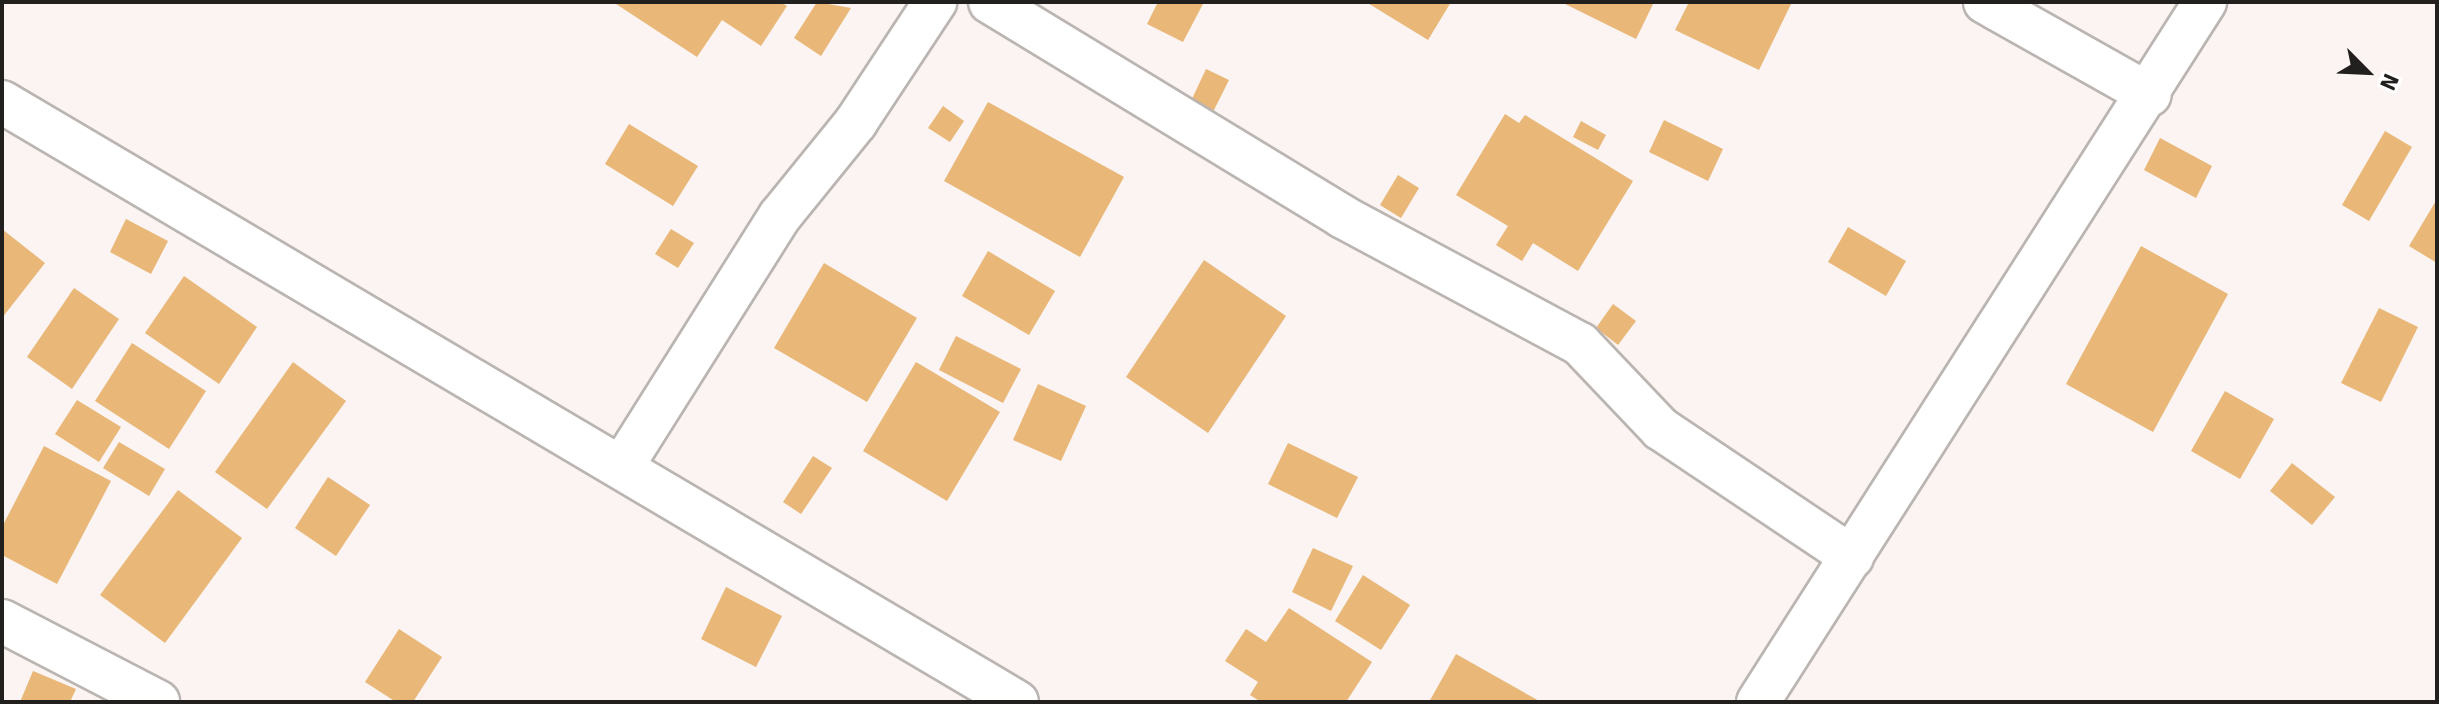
<!DOCTYPE html>
<style>
body{margin:0}
#map{position:relative;width:2439px;height:704px;overflow:hidden;background:#fbf4f2;font-family:Signika,sans-serif}
div>[style]{position:absolute}
.building>*{inset:0;background:#e9b777}
.roads{filter:drop-shadow(2px 0 #bbb5b2) drop-shadow(-2px 0 #bbb5b2) drop-shadow(0 2px #bbb5b2) drop-shadow(0 -2px #bbb5b2)}
.minor>*{height:42px;margin:-21px;padding:0 21px;transform-origin:21px;border-radius:21px;background:#fff}
span{translate:-50% -50%;white-space:nowrap;text-align:center;line-height:1.15;-webkit-text-stroke:6px #fff;paint-order:stroke}
.frame{position:absolute;inset:0;border:4px solid #22201f;pointer-events:none}
.north{position:absolute;left:2327px;top:32px;width:80px;height:80px;-webkit-text-stroke:6px #fff;paint-order:stroke;rotate:114deg;font-size:22px;font-weight:700;line-height:32px;text-align:center;color:#22201f}
.north::after{content:'';display:block;margin:auto;width:28px;height:36px;background:#22201f;clip-path:polygon(50% 0,100% 100%,50% 72%,0 100%)}
</style>
<div id="map">
<div class="building">
<div style="clip-path:polygon(613px 2px,780px 2px,787px 6px,761px 46px,722px 20px,697px 57px)"></div>
<div style="clip-path:polygon(817px 2px,851px 8px,821px 56px,794px 38px)"></div>
<div style="clip-path:polygon(1158px 2px,1204px 2px,1183px 42px,1147px 24px)"></div>
<div style="clip-path:polygon(1366px 2px,1451px 2px,1428px 40px)"></div>
<div style="clip-path:polygon(1561px 2px,1654px 2px,1636px 39px)"></div>
<div style="clip-path:polygon(1689px 2px,1792px 2px,1759px 70px,1675px 30px)"></div>
<div style="clip-path:polygon(1206px 69px,1229px 80px,1213px 112px,1191px 101px)"></div>
<div style="clip-path:polygon(988px 102px,1124px 177px,1080px 257px,944px 181px)"></div>
<div style="clip-path:polygon(943px 106px,964px 121px,950px 142px,928px 128px)"></div>
<div style="clip-path:polygon(1505px 114px,1519px 123px,1525px 115px,1633px 181px,1578px 271px,1533px 243px,1522px 261px,1496px 245px,1508px 226px,1456px 195px)"></div>
<div style="clip-path:polygon(1664px 120px,1723px 149px,1708px 181px,1649px 152px)"></div>
<div style="clip-path:polygon(1581px 121px,1606px 135px,1598px 150px,1573px 137px)"></div>
<div style="clip-path:polygon(629px 124px,698px 166px,673px 206px,605px 164px)"></div>
<div style="clip-path:polygon(2385px 131px,2412px 147px,2369px 221px,2342px 205px)"></div>
<div style="clip-path:polygon(2160px 138px,2212px 166px,2196px 198px,2144px 170px)"></div>
<div style="clip-path:polygon(1398px 175px,1419px 188px,1401px 218px,1380px 205px)"></div>
<div style="clip-path:polygon(2437px 199px,2437px 263px,2409px 246px)"></div>
<div style="clip-path:polygon(126px 219px,168px 241px,151px 274px,110px 252px)"></div>
<div style="clip-path:polygon(1848px 227px,1906px 261px,1886px 296px,1828px 262px)"></div>
<div style="clip-path:polygon(2px 229px,45px 263px,2px 318px)"></div>
<div style="clip-path:polygon(671px 229px,694px 243px,678px 268px,655px 254px)"></div>
<div style="clip-path:polygon(2141px 246px,2228px 294px,2153px 432px,2066px 384px)"></div>
<div style="clip-path:polygon(988px 251px,1055px 291px,1029px 335px,962px 296px)"></div>
<div style="clip-path:polygon(1204px 260px,1286px 316px,1208px 433px,1126px 377px)"></div>
<div style="clip-path:polygon(824px 263px,917px 318px,867px 402px,774px 348px)"></div>
<div style="clip-path:polygon(184px 276px,257px 327px,219px 384px,145px 333px)"></div>
<div style="clip-path:polygon(74px 288px,119px 319px,72px 389px,27px 357px)"></div>
<div style="clip-path:polygon(1613px 304px,1636px 321px,1618px 345px,1596px 328px)"></div>
<div style="clip-path:polygon(2379px 308px,2418px 327px,2381px 402px,2341px 383px)"></div>
<div style="clip-path:polygon(956px 336px,1021px 369px,1003px 403px,939px 370px)"></div>
<div style="clip-path:polygon(132px 343px,206px 391px,169px 449px,95px 401px)"></div>
<div style="clip-path:polygon(293px 362px,346px 401px,267px 509px,215px 472px)"></div>
<div style="clip-path:polygon(916px 362px,1000px 412px,947px 501px,863px 451px)"></div>
<div style="clip-path:polygon(1038px 384px,1086px 406px,1061px 461px,1013px 440px)"></div>
<div style="clip-path:polygon(2225px 391px,2274px 419px,2240px 479px,2191px 451px)"></div>
<div style="clip-path:polygon(77px 400px,121px 427px,99px 462px,55px 434px)"></div>
<div style="clip-path:polygon(119px 442px,165px 469px,149px 496px,103px 468px)"></div>
<div style="clip-path:polygon(1288px 443px,1358px 477px,1337px 518px,1268px 484px)"></div>
<div style="clip-path:polygon(44px 446px,111px 481px,57px 584px,2px 555px,2px 527px)"></div>
<div style="clip-path:polygon(813px 456px,832px 468px,801px 514px,783px 502px)"></div>
<div style="clip-path:polygon(2292px 463px,2335px 497px,2312px 525px,2270px 491px)"></div>
<div style="clip-path:polygon(328px 477px,370px 505px,336px 556px,295px 528px)"></div>
<div style="clip-path:polygon(178px 490px,242px 538px,165px 643px,100px 595px)"></div>
<div style="clip-path:polygon(1313px 548px,1353px 566px,1331px 611px,1292px 592px)"></div>
<div style="clip-path:polygon(1363px 575px,1410px 605px,1381px 650px,1335px 621px)"></div>
<div style="clip-path:polygon(726px 587px,782px 616px,756px 667px,701px 639px)"></div>
<div style="clip-path:polygon(1289px 608px,1372px 662px,1346px 702px,1261px 702px,1250px 695px,1258px 682px,1225px 661px,1246px 629px,1266px 642px)"></div>
<div style="clip-path:polygon(399px 629px,442px 657px,413px 702px,396px 702px,365px 682px)"></div>
<div style="clip-path:polygon(1456px 654px,1541px 702px,1429px 702px)"></div>
<div style="clip-path:polygon(33px 671px,76px 689px,70px 702px,20px 702px)"></div>
</div>
<div class="roads">
<div class="minor">
<div style="left:990px;top:2px;width:413px;rotate:31.3deg"></div>
<div style="left:1343px;top:217px;width:269px;rotate:28.2deg"></div>
<div style="left:1580px;top:344px;width:117px;rotate:46.4deg"></div>
<div style="left:1661px;top:429px;width:230px;rotate:33.8deg"></div>
<div style="left:1985px;top:2px;width:189px;rotate:29.4deg"></div>
<div style="left:2px;top:102px;width:1179px;rotate:30.59deg"></div>
<div style="left:623px;top:465px;width:294px;rotate:-57.8deg"></div>
<div style="left:780px;top:216px;width:121px;rotate:-51deg"></div>
<div style="left:856px;top:122px;width:144px;rotate:-56.6deg"></div>
<div style="left:2px;top:621px;width:176px;rotate:27.4deg"></div>
<div style="left:1758px;top:702px;width:831px;rotate:-57.44deg"></div>
</div>
</div>
<div class="frame"></div>
<div class="north">N</div>
</div>
